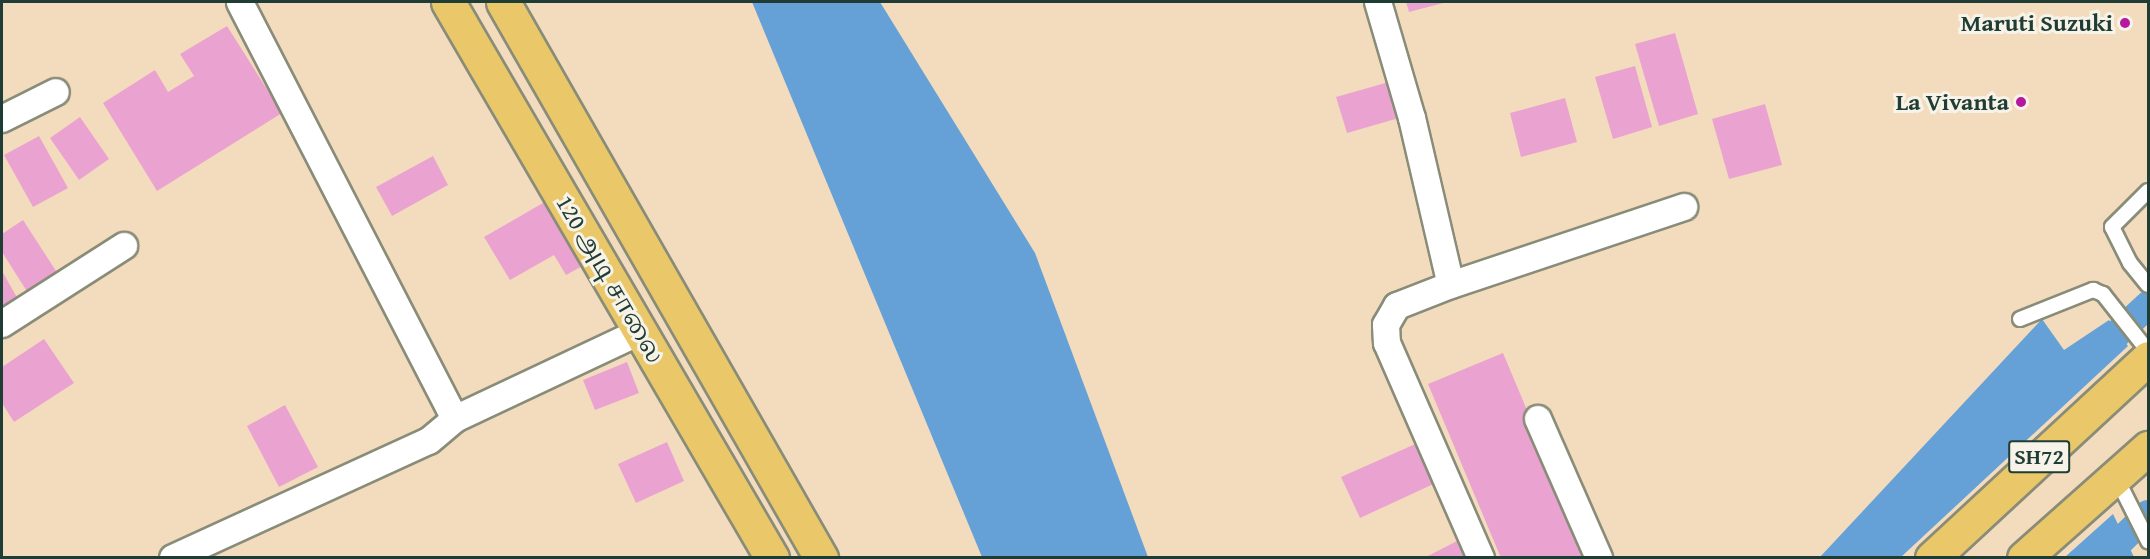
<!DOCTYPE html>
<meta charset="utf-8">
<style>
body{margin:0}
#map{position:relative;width:2150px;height:559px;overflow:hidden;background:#f3dcbd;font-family:"Gentium Book Plus","Noto Serif Tamil",serif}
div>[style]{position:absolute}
.water>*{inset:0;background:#65a1d6}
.canal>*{height:28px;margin:-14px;padding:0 14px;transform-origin:14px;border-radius:14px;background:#65a1d6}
.building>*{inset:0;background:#eaa3d0}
.roads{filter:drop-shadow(2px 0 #898c78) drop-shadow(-2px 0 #898c78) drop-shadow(0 2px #898c78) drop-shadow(0 -2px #898c78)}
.service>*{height:14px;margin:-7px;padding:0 7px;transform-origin:7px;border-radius:7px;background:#fff}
.minor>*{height:26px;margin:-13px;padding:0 13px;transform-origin:13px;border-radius:13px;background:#fff}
.primary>*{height:33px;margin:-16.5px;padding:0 16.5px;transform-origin:16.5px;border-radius:16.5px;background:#eac769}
.dots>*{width:16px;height:16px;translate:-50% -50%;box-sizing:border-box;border:3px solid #f7f3e8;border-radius:50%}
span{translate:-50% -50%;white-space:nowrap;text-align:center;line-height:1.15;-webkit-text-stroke:6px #f7f3e8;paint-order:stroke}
.shield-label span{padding:2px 4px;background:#f7f3e8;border:2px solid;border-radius:4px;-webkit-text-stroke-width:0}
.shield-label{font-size:22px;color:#1f3d34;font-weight:700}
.poi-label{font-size:24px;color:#1f3d34;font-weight:700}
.right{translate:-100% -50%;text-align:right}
.street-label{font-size:24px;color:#1f3d34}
.frame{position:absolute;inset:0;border:3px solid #1f3d34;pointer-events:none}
</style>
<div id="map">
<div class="water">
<div style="clip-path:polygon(752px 2px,880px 2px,1035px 253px,1148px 557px,982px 557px)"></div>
<div style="clip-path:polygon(2042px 319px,2064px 350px,2109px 320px,2128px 346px,1901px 557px,1820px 557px)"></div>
<div style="clip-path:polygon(2113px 514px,2134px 557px,2065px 557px)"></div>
</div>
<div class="canal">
<div style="left:2091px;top:358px;width:78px;rotate:-42.9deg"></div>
<div style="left:2103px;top:558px;width:63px;rotate:-44.4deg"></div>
</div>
<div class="building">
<div style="clip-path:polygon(1406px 2px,1447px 2px,1409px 12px)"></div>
<div style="clip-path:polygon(227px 26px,282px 113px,157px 191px,103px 103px,155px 70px,168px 92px,194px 76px,180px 54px)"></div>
<div style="clip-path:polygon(1675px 33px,1698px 114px,1659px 126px,1635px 44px)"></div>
<div style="clip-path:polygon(1635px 66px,1652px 127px,1613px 139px,1595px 77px)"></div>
<div style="clip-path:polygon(1389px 82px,1399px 118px,1347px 133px,1336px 97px)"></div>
<div style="clip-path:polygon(1565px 98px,1577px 142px,1521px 157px,1510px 113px)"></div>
<div style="clip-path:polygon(1765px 104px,1782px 165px,1729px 179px,1712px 119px)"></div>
<div style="clip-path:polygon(80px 117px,109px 159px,79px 180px,50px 138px)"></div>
<div style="clip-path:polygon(39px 136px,68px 188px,33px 207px,4px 155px)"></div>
<div style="clip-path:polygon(433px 156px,448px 185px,392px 216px,376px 187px)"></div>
<div style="clip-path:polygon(548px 200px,586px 264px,566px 275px,554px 255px,510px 280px,484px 237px)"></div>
<div style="clip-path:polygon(23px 220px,58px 274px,28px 293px,2px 252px,2px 234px)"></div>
<div style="clip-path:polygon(2px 271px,19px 301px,2px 311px)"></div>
<div style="clip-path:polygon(44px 339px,74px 383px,14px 422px,2px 403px,2px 367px)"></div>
<div style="clip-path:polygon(1503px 353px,1589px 558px,1501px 558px,1428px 384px)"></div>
<div style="clip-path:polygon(627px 362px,639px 393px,595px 410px,583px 380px)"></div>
<div style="clip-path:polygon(285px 405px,318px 467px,279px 487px,247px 426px)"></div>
<div style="clip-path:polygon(1422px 441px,1440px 481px,1360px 518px,1341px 477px)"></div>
<div style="clip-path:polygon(667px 442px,684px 481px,636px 503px,618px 464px)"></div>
<div style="clip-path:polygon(1459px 540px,1468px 558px,1424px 558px)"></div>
</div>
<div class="roads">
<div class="service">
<div style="left:2148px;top:191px;width:51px;rotate:135deg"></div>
<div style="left:2112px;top:227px;width:40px;rotate:63.4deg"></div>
<div style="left:2130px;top:263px;width:28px;rotate:51deg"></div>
<div style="left:2020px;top:319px;width:79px;rotate:-21.7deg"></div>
<div style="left:2093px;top:290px;width:11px;rotate:22deg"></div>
<div style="left:2103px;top:294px;width:73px;rotate:51.7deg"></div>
<div style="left:2116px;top:477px;width:72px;rotate:63.4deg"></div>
</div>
<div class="minor">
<div style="left:1378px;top:2px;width:121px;rotate:73.7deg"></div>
<div style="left:1412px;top:118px;width:171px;rotate:76.9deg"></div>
<div style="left:1451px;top:285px;width:58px;rotate:158.7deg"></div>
<div style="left:1397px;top:306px;width:22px;rotate:120deg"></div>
<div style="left:1386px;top:325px;width:18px;rotate:87deg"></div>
<div style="left:1387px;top:343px;width:235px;rotate:66.4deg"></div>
<div style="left:2px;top:119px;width:60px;rotate:-26.6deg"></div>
<div style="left:1451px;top:285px;width:246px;rotate:-18.5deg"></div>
<div style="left:2px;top:324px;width:145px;rotate:-32.6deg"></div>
<div style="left:455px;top:419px;width:204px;rotate:-25.2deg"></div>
<div style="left:1538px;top:419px;width:152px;rotate:66.3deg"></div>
<div style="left:173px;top:558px;width:281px;rotate:-24.6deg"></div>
<div style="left:429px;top:441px;width:34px;rotate:-40deg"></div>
<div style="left:455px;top:419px;width:469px;rotate:-117.3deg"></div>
</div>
<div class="primary">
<div style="left:448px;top:2px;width:644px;rotate:59.77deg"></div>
<div style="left:503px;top:2px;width:641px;rotate:60.23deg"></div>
<div style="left:1932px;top:558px;width:294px;rotate:-42.8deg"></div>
<div style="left:2024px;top:558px;width:166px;rotate:-41.6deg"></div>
</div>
</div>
<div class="dots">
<div style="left:2125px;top:23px;background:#b5179e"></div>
<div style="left:2021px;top:102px;background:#b5179e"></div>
</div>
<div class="shield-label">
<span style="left:2039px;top:457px">SH72</span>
</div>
<div class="poi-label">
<span class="right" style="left:2113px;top:23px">Maruti Suzuki</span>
<span class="right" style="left:2009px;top:102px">La Vivanta</span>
</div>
<div class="street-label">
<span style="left:610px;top:279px;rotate:60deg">120 அடி சாலை</span>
</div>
<div class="frame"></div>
</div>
